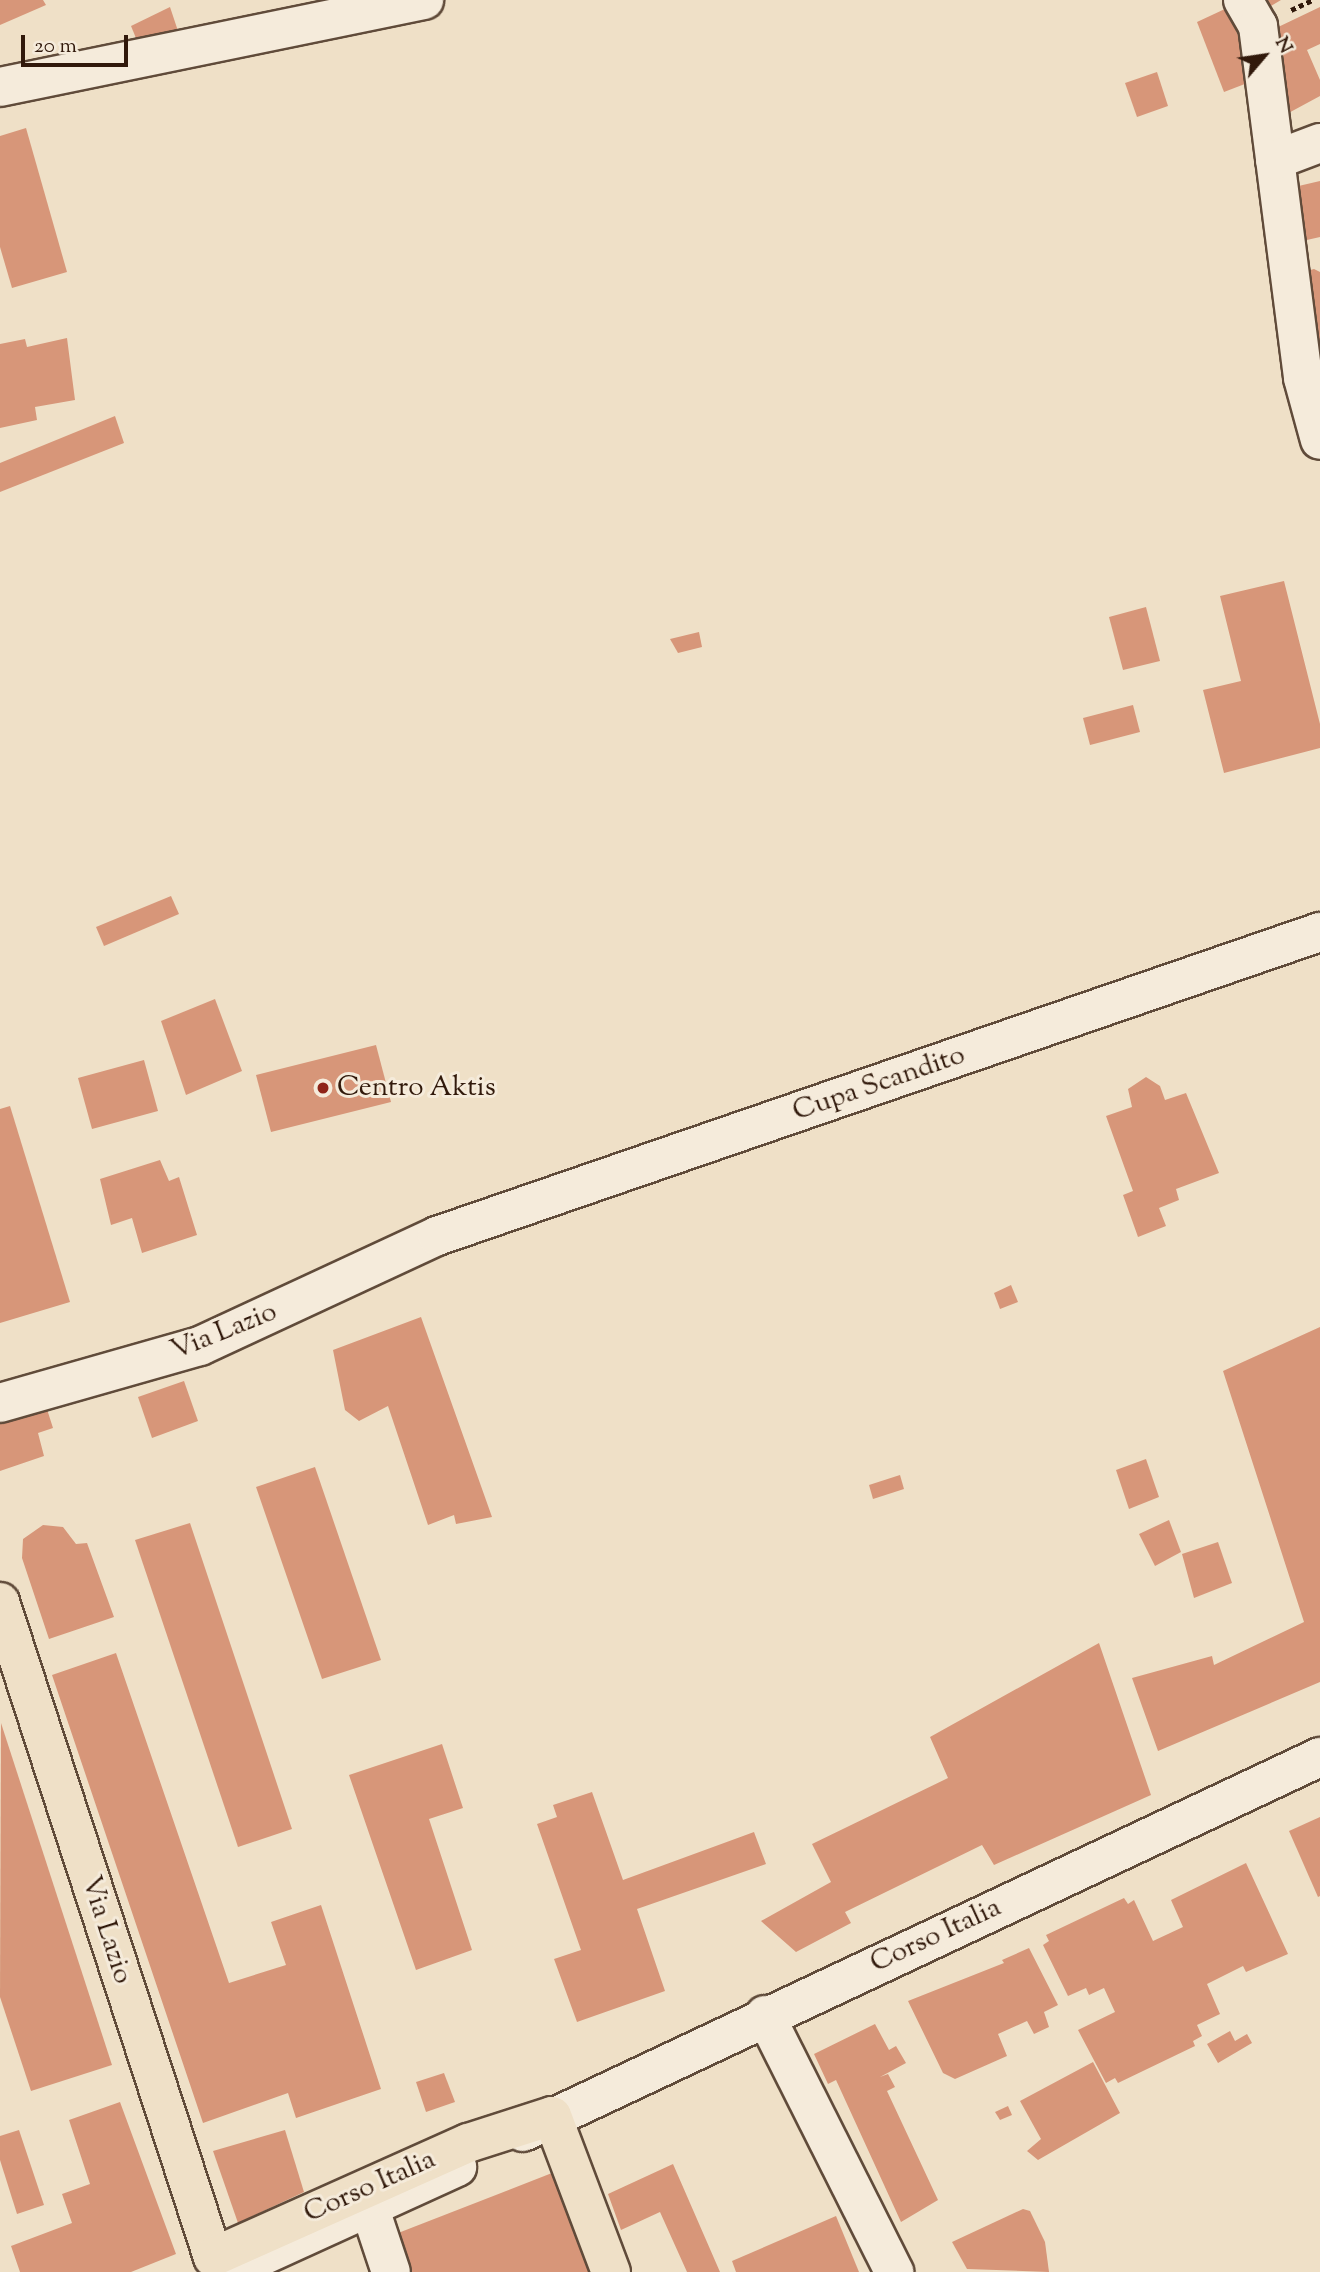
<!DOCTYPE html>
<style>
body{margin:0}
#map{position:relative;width:1320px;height:2272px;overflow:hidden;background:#efe0c7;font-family:"Sorts Mill Goudy",serif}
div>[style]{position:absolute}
.building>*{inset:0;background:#d79679}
.path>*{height:4.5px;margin-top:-2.25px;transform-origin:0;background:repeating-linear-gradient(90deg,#31190b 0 5px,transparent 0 8.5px)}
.roads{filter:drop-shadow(2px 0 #604b3a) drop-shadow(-2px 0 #604b3a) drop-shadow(0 2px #604b3a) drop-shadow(0 -2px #604b3a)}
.minor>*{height:38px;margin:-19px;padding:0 19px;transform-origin:19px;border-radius:19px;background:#f5ebdb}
.major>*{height:38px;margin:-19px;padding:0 19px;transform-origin:19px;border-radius:19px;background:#efe0c7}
.dots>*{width:19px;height:19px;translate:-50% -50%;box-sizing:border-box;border:4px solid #f5ebdb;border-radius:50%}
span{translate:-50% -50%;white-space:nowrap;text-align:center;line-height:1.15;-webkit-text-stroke:6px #f5ebdb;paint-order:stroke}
.street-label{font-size:28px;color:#31190b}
.poi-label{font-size:28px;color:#31190b}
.left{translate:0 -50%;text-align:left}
.north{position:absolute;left:1229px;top:21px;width:70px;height:70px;-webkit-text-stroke:5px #f5ebdb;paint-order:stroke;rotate:61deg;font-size:19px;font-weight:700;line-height:28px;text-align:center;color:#31190b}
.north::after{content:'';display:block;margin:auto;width:24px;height:32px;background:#31190b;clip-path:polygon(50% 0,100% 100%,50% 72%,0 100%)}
.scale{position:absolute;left:21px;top:35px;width:107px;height:32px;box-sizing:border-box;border:4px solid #31190b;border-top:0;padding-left:9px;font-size:21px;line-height:24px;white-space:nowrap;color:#31190b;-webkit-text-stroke:5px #f5ebdb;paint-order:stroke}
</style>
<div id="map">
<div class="building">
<div style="clip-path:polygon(0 0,43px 0,46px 5px,0 25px)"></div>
<div style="clip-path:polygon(1254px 0,1281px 0,1261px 12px)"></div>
<div style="clip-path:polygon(170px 7px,179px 34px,138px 43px,131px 26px)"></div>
<div style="clip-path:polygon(1320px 7px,1320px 44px,1307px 50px,1320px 80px,1320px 96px,1283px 116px,1274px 29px)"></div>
<div style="clip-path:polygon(1227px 8px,1244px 50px,1250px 82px,1224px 92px,1197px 22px)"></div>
<div style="clip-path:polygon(1157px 72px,1168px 106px,1137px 117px,1125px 83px)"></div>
<div style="clip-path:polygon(26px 128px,67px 272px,12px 288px,0 247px,0 136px)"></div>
<div style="clip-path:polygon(1320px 181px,1320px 237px,1298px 242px,1290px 188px)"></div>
<div style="clip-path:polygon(1314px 269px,1320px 272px,1320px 398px,1300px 273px)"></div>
<div style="clip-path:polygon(67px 338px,75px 400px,35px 407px,37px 420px,0 428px,0 344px,25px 339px,27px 347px)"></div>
<div style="clip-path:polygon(115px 416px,124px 443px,0 492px,0 463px)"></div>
<div style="clip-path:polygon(1284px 581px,1320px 724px,1320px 748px,1224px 773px,1203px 690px,1241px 681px,1220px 596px)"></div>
<div style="clip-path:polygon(1146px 607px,1160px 661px,1123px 670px,1109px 617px)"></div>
<div style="clip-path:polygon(699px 632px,702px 647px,678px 653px,670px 639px)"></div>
<div style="clip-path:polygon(1133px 705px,1140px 732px,1090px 745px,1083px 718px)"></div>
<div style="clip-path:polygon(171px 896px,179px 914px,104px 946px,96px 927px)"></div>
<div style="clip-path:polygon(215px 999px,242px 1071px,186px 1095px,161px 1021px)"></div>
<div style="clip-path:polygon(376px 1045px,391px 1102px,271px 1132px,256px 1075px)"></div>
<div style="clip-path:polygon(144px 1060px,158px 1111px,92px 1129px,78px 1078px)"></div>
<div style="clip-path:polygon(1146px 1077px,1160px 1086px,1165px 1100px,1186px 1093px,1219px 1173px,1176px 1189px,1179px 1200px,1159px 1208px,1166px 1226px,1138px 1237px,1123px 1195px,1133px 1191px,1106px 1116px,1132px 1107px,1128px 1089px)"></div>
<div style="clip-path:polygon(10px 1106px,70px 1302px,0 1323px,0 1109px)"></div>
<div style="clip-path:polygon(160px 1160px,169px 1181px,179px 1177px,197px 1235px,142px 1253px,132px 1218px,111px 1225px,100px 1179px)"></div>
<div style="clip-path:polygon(1011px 1285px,1018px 1302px,1000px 1309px,994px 1293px)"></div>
<div style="clip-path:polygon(421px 1317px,492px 1517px,456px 1524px,454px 1515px,428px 1525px,388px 1406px,359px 1421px,345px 1410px,333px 1350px)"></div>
<div style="clip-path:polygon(1320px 1327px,1320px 1682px,1158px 1751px,1132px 1678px,1212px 1656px,1214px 1665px,1304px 1622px,1223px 1371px)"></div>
<div style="clip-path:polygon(184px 1381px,198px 1421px,152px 1438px,138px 1397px)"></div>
<div style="clip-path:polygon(45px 1403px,53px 1428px,38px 1433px,44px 1456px,0 1471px,0 1419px)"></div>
<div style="clip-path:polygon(1146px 1459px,1159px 1497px,1129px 1509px,1116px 1470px)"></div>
<div style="clip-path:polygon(315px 1467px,381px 1660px,322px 1679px,256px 1487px)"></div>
<div style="clip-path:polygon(900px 1475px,904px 1489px,873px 1499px,869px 1485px)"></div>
<div style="clip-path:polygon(1169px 1520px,1181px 1552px,1155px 1566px,1139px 1534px)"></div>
<div style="clip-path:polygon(190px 1523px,292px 1829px,238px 1847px,135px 1540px)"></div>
<div style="clip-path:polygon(43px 1525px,63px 1527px,76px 1544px,87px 1543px,114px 1617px,49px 1639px,22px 1558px,23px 1539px)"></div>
<div style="clip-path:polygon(1218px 1542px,1232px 1583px,1194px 1598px,1182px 1554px)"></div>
<div style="clip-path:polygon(1099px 1643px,1151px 1795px,994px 1865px,982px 1845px,845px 1912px,851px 1923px,796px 1952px,761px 1921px,831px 1882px,812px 1844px,948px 1778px,930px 1737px)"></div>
<div style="clip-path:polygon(116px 1653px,229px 1983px,286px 1965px,271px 1922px,321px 1905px,381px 2089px,296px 2118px,288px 2093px,203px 2123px,52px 1675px)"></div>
<div style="clip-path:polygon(1px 1723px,112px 2065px,31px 2091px,0 1997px)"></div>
<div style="clip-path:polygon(442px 1744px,463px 1808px,429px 1819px,472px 1950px,416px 1970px,349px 1775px)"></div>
<div style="clip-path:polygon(592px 1792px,623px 1880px,754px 1832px,766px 1864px,637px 1909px,665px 1991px,577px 2022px,554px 1959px,581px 1950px,537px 1824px,557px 1817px,553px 1805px)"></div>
<div style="clip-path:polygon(1320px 1817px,1320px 1896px,1318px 1897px,1289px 1831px)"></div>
<div style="clip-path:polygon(1246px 1863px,1288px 1954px,1246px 1972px,1243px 1966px,1207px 1984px,1220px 2014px,1197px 2025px,1202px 2036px,1193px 2041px,1195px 2046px,1118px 2083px,1115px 2078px,1106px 2083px,1078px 2030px,1115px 2012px,1104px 1988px,1089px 1995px,1086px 1988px,1068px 1996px,1043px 1945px,1049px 1941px,1046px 1935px,1124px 1898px,1128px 1904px,1134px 1900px,1153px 1941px,1183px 1927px,1171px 1900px)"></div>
<div style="clip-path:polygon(1029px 1948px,1058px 2005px,1044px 2012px,1049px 2027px,1034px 2034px,1027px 2021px,998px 2034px,1007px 2056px,955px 2079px,943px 2073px,908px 2001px,1004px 1963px,1002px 1960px)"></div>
<div style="clip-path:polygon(875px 2024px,889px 2050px,896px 2046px,906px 2063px,880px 2077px,888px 2074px,895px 2087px,887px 2091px,938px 2200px,901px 2222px,836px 2080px,828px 2084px,814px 2054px)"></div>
<div style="clip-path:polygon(1230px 2031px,1235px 2041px,1247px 2034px,1252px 2043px,1218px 2063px,1207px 2044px)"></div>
<div style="clip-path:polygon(1093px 2062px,1120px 2113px,1038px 2160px,1027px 2151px,1041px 2139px,1020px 2101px)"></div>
<div style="clip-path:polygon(444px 2073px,455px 2102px,426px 2112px,416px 2082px)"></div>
<div style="clip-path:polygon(120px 2102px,176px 2254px,131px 2272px,20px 2272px,11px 2246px,72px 2223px,62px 2194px,90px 2184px,69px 2120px)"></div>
<div style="clip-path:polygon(1008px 2106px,1012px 2115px,1000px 2120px,995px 2112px)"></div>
<div style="clip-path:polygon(19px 2130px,44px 2205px,17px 2214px,0 2160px,0 2136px)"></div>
<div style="clip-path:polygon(285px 2130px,304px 2192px,238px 2223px,213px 2151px)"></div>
<div style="clip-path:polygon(673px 2164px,720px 2272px,687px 2272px,660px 2212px,621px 2230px,608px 2194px)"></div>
<div style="clip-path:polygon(552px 2173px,591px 2272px,408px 2272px,393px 2235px)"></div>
<div style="clip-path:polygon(1023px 2209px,1030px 2211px,1045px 2242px,1049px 2272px,967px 2269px,952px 2242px)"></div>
<div style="clip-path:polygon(836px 2216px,859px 2272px,736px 2272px,732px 2261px)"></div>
</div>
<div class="path">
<div style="left:1291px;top:10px;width:23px;rotate:-25deg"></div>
</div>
<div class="roads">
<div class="minor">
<div style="left:1243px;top:0;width:30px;rotate:60deg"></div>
<div style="left:1258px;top:26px;width:355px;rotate:82.7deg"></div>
<div style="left:1303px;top:378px;width:64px;rotate:74.7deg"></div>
<div style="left:0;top:87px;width:433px;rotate:-11.6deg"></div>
<div style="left:1275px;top:160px;width:48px;rotate:-20.7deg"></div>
<div style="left:0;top:1403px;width:208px;rotate:-15.9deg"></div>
<div style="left:200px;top:1346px;width:261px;rotate:-24.9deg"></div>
<div style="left:437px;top:1236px;width:934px;rotate:-19deg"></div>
<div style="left:765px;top:2015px;width:288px;rotate:63.3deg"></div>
<div style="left:523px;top:2132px;width:881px;rotate:-25.2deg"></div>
<div style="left:370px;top:2209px;width:66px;rotate:71.6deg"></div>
<div style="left:227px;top:2272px;width:253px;rotate:-24.5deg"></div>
</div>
<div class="major">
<div style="left:0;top:1602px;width:689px;rotate:71.99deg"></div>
<div style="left:213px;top:2257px;width:279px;rotate:-24.1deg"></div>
<div style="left:468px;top:2143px;width:88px;rotate:-17.8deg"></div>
<div style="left:552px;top:2116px;width:167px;rotate:69.3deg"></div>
</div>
</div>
<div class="dots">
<div style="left:323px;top:1088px;background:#8f2418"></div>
</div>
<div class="street-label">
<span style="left:879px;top:1084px;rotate:-19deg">Cupa Scandito</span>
<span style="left:224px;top:1332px;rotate:-22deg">Via Lazio</span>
<span style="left:106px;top:1930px;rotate:72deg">Via Lazio</span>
<span style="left:936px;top:1936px;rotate:-25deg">Corso Italia</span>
<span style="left:370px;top:2187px;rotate:-24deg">Corso Italia</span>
</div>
<div class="poi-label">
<span class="left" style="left:337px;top:1088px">Centro Aktis</span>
</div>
<div class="north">N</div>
<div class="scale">20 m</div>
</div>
